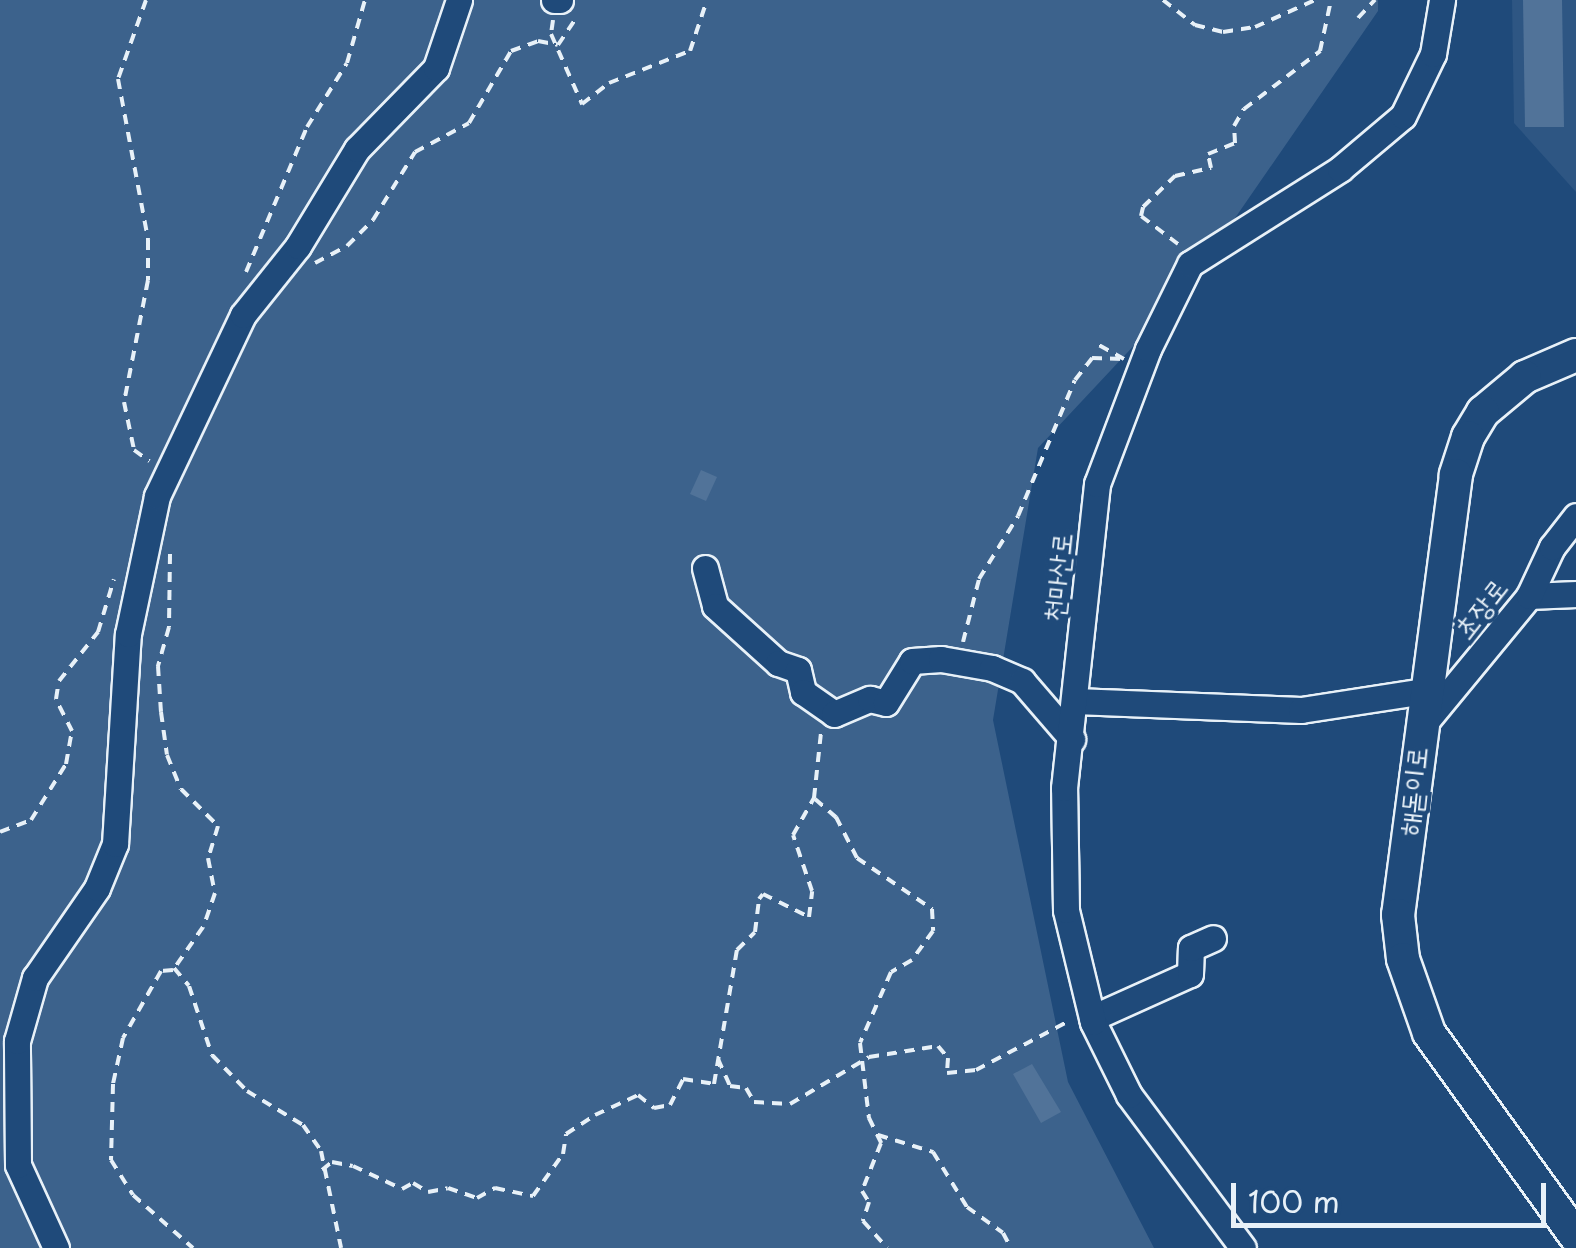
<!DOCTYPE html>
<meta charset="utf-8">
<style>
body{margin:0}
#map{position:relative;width:1576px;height:1248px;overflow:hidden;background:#1f4a7a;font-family:"Playpen Sans","Poor Story",sans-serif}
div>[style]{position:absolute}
.built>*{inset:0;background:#2e5683}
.green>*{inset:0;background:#3c628c}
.building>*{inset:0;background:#517399}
.path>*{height:4px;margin-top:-2px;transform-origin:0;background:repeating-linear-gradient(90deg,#e8f1f8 0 10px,transparent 0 18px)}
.roads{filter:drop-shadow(2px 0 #e8f1f8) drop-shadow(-2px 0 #e8f1f8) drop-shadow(0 2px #e8f1f8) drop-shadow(0 -2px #e8f1f8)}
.minor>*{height:25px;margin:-12.5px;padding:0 12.5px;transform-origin:12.5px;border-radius:12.5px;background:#1f4a7a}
.major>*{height:32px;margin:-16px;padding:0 16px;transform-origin:16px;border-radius:16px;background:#1f4a7a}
span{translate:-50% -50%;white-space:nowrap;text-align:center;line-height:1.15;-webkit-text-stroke:8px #1f4a7a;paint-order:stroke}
.street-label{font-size:28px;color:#e8f1f8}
.scale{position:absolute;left:1231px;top:1183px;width:315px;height:45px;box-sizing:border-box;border:5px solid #e8f1f8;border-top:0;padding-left:12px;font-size:30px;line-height:35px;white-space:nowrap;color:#e8f1f8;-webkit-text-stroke:8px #1f4a7a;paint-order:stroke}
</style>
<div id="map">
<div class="built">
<div style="clip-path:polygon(1512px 0,1576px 0,1576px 192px,1514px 123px)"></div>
</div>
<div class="green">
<div style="clip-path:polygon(0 0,1378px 0,1378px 11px,1184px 292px,1038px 448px,993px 720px,1068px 1082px,1154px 1248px,0 1248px)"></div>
</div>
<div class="building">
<div style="clip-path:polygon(1523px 0,1562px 0,1564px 127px,1525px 127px)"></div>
<div style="clip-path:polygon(701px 470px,717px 477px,706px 501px,690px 494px)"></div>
<div style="clip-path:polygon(1032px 1064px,1061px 1112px,1041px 1123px,1013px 1074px)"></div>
</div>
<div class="path">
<div style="left:146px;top:0;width:84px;rotate:109.5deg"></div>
<div style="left:118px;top:79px;width:164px;rotate:79.4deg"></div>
<div style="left:148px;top:240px;width:40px;rotate:90deg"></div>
<div style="left:148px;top:280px;width:124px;rotate:101.1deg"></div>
<div style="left:124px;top:402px;width:49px;rotate:78.2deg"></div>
<div style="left:134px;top:450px;width:19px;rotate:36deg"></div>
<div style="left:1163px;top:0;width:41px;rotate:38deg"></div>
<div style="left:1195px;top:25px;width:29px;rotate:14deg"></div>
<div style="left:1223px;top:32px;width:32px;rotate:-9deg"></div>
<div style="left:1255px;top:27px;width:66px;rotate:-24.2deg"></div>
<div style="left:1358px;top:18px;width:25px;rotate:-47deg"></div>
<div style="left:553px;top:20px;width:14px;rotate:98deg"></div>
<div style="left:551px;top:34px;width:77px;rotate:66.1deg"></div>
<div style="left:582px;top:104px;width:34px;rotate:-38deg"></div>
<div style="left:609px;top:83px;width:87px;rotate:-21.6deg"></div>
<div style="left:690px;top:51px;width:54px;rotate:-71.6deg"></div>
<div style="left:1178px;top:244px;width:46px;rotate:-142.9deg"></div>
<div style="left:1141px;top:216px;width:9px;rotate:-77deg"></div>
<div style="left:1143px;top:207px;width:45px;rotate:-44.1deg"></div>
<div style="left:1175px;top:176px;width:37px;rotate:-13deg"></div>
<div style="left:1211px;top:168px;width:14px;rotate:-102deg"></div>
<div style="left:1208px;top:154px;width:29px;rotate:-22deg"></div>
<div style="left:1235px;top:143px;width:17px;rotate:-93deg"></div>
<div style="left:1234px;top:126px;width:20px;rotate:-60deg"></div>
<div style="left:1244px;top:109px;width:96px;rotate:-37.3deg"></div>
<div style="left:1320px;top:51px;width:52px;rotate:-77.8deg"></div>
<div style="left:315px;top:263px;width:36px;rotate:-28deg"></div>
<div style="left:347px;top:246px;width:37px;rotate:-45deg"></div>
<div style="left:373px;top:220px;width:80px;rotate:-58.3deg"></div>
<div style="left:415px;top:152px;width:61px;rotate:-28.2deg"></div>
<div style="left:469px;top:123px;width:83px;rotate:-59.7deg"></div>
<div style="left:511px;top:51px;width:29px;rotate:-20deg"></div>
<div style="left:538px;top:41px;width:20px;rotate:11deg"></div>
<div style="left:558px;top:45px;width:29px;rotate:-56deg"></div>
<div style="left:246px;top:272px;width:157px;rotate:-67.2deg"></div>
<div style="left:307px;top:127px;width:75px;rotate:-58deg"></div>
<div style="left:347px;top:63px;width:66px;rotate:-74.1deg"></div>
<div style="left:170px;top:554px;width:73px;rotate:90.8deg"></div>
<div style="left:169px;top:627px;width:41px;rotate:105.8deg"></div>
<div style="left:158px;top:666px;width:46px;rotate:86.3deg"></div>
<div style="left:161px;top:712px;width:43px;rotate:82.1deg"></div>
<div style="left:167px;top:755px;width:37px;rotate:68deg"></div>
<div style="left:181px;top:789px;width:52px;rotate:45deg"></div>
<div style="left:218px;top:826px;width:34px;rotate:107deg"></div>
<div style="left:208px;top:858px;width:36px;rotate:79deg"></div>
<div style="left:215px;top:893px;width:36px;rotate:109deg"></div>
<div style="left:203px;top:927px;width:52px;rotate:124.9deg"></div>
<div style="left:173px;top:970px;width:12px;rotate:175deg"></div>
<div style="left:161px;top:971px;width:77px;rotate:119.6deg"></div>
<div style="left:123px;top:1038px;width:47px;rotate:102.3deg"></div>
<div style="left:113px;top:1084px;width:76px;rotate:91.5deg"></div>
<div style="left:111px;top:1160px;width:41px;rotate:57.8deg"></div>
<div style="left:133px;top:1195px;width:80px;rotate:41.5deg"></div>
<div style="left:963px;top:642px;width:65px;rotate:-75.7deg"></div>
<div style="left:979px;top:579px;width:74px;rotate:-58.2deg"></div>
<div style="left:1018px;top:516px;width:147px;rotate:-67.3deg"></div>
<div style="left:1075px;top:380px;width:28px;rotate:-52deg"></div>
<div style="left:1092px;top:358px;width:32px;rotate:2deg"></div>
<div style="left:1124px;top:359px;width:35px;rotate:-151deg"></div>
<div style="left:815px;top:799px;width:28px;rotate:41deg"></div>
<div style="left:836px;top:817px;width:46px;rotate:62.9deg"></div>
<div style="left:857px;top:858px;width:91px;rotate:34.2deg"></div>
<div style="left:932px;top:909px;width:22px;rotate:87deg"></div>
<div style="left:933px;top:931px;width:36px;rotate:126deg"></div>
<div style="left:912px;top:960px;width:24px;rotate:150deg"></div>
<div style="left:891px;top:972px;width:77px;rotate:113.6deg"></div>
<div style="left:860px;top:1043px;width:76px;rotate:83.2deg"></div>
<div style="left:869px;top:1118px;width:28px;rotate:64deg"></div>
<div style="left:881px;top:1143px;width:52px;rotate:111.6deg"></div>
<div style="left:862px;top:1191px;width:13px;rotate:58deg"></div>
<div style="left:869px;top:1202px;width:20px;rotate:108deg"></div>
<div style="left:863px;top:1221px;width:36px;rotate:48deg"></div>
<div style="left:0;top:832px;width:33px;rotate:-21deg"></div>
<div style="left:31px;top:820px;width:66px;rotate:-58deg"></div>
<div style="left:66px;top:764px;width:34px;rotate:-80deg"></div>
<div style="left:72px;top:731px;width:36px;rotate:-117deg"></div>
<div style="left:56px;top:699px;width:18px;rotate:-81deg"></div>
<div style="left:59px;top:681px;width:63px;rotate:-51.5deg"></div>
<div style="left:98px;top:632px;width:55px;rotate:-73.2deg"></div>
<div style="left:174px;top:968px;width:23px;rotate:50deg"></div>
<div style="left:189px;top:986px;width:73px;rotate:71.6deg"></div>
<div style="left:212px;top:1055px;width:50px;rotate:45.8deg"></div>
<div style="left:247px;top:1091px;width:66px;rotate:31.3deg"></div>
<div style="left:303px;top:1125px;width:32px;rotate:55deg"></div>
<div style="left:321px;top:1151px;width:99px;rotate:78.3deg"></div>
<div style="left:718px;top:1059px;width:30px;rotate:66deg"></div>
<div style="left:730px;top:1086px;width:16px;rotate:7deg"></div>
<div style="left:746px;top:1088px;width:16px;rotate:60deg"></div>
<div style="left:754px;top:1102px;width:36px;rotate:3deg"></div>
<div style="left:790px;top:1104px;width:92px;rotate:-30.7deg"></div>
<div style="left:869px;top:1057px;width:70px;rotate:-9.1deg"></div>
<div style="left:938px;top:1046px;width:16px;rotate:50deg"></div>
<div style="left:948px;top:1058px;width:15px;rotate:94deg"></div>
<div style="left:947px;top:1073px;width:29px;rotate:-6deg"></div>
<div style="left:976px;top:1070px;width:105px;rotate:-27.8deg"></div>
<div style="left:878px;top:1135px;width:58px;rotate:17.2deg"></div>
<div style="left:933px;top:1152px;width:65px;rotate:58.3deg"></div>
<div style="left:967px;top:1207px;width:44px;rotate:35.8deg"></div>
<div style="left:1003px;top:1233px;width:17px;rotate:62deg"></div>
<div style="left:322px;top:1170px;width:13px;rotate:-39deg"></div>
<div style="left:332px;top:1162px;width:21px;rotate:11deg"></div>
<div style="left:353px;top:1166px;width:54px;rotate:25.1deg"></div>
<div style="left:402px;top:1189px;width:13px;rotate:-29deg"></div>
<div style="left:413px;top:1183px;width:17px;rotate:31deg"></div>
<div style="left:428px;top:1192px;width:20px;rotate:-11deg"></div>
<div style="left:448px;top:1188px;width:31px;rotate:19deg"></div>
<div style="left:477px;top:1198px;width:21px;rotate:-29deg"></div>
<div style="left:495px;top:1188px;width:39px;rotate:12deg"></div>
<div style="left:533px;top:1196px;width:52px;rotate:-54.5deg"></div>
<div style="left:563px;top:1154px;width:20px;rotate:-81deg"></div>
<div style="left:566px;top:1134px;width:35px;rotate:-33deg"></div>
<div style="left:595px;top:1115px;width:47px;rotate:-24.9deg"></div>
<div style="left:638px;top:1095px;width:21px;rotate:39deg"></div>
<div style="left:654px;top:1108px;width:16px;rotate:-11deg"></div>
<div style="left:670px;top:1105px;width:29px;rotate:-63deg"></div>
<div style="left:683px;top:1079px;width:31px;rotate:9deg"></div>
<div style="left:714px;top:1084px;width:136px;rotate:-80.3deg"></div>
<div style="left:737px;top:950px;width:25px;rotate:-45deg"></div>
<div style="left:755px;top:932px;width:33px;rotate:-83deg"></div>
<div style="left:759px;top:899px;width:6px;rotate:-51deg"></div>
<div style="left:763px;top:894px;width:51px;rotate:26.6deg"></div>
<div style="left:809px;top:917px;width:26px;rotate:-83deg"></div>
<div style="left:812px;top:891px;width:59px;rotate:-108.7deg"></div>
<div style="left:793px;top:835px;width:43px;rotate:-60.4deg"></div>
<div style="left:814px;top:798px;width:66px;rotate:-83.9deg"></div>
</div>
<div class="roads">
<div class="minor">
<div style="left:554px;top:0;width:6px"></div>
<div style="left:705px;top:568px;width:39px;rotate:75deg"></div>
<div style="left:715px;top:606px;width:85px;rotate:42.1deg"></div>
<div style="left:778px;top:663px;width:21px;rotate:19deg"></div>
<div style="left:798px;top:670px;width:23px;rotate:77deg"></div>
<div style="left:803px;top:692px;width:38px;rotate:35deg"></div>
<div style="left:834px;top:714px;width:39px;rotate:-23deg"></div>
<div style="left:870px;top:699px;width:16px;rotate:14deg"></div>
<div style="left:886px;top:703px;width:49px;rotate:-58.2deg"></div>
<div style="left:912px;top:661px;width:29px;rotate:-4deg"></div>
<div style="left:941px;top:659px;width:52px;rotate:10deg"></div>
<div style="left:992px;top:668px;width:33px;rotate:23deg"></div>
<div style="left:1022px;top:681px;width:77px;rotate:49.2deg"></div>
<div style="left:1529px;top:596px;width:47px;rotate:-2.4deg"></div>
<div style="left:1075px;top:701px;width:226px;rotate:2.3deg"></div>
<div style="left:1301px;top:710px;width:124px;rotate:-8.8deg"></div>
<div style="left:1422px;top:726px;width:168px;rotate:-50.5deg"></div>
<div style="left:1529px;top:596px;width:54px;rotate:-64.9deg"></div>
<div style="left:1552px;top:547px;width:39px;rotate:-52deg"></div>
<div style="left:1092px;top:1018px;width:107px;rotate:-24.2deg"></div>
<div style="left:1190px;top:974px;width:26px;rotate:-88deg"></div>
<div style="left:1191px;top:948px;width:24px;rotate:-24deg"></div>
<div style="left:56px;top:1248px;width:91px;rotate:-114.6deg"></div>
<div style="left:18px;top:1165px;width:124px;rotate:-90.5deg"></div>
<div style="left:17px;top:1041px;width:66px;rotate:-74.1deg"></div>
<div style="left:35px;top:978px;width:109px;rotate:-55.4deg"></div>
<div style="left:97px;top:888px;width:48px;rotate:-67.8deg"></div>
<div style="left:115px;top:844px;width:210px;rotate:-86.5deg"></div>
<div style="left:128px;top:634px;width:141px;rotate:-78.1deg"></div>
<div style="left:157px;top:496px;width:200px;rotate:-64.6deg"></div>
<div style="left:243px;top:315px;width:88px;rotate:-51.4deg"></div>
<div style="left:298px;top:246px;width:114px;rotate:-58.7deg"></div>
<div style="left:357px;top:149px;width:113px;rotate:-45.7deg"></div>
<div style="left:436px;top:68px;width:72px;rotate:-71.3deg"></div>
<div style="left:1243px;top:1248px;width:191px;rotate:-126.7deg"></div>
<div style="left:1129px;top:1095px;width:81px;rotate:-116.3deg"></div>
<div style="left:1093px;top:1022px;width:115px;rotate:-103.6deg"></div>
<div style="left:1066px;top:910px;width:122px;rotate:-90.9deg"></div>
<div style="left:1064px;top:788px;width:306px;rotate:-83.8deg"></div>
<div style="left:1097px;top:484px;width:144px;rotate:-69.3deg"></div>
<div style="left:1148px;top:349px;width:95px;rotate:-63.7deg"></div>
<div style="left:1190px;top:264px;width:178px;rotate:-32.3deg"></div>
<div style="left:1340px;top:169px;width:82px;rotate:-40.1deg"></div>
<div style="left:1403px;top:116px;width:69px;rotate:-64.2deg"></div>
<div style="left:1433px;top:54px;width:55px;rotate:-80.5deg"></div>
</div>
<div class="major">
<div style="left:1576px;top:355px;width:56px;rotate:156.7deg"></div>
<div style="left:1525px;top:377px;width:55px;rotate:140.2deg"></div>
<div style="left:1483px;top:412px;width:29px;rotate:121deg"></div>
<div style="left:1468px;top:437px;width:40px;rotate:108deg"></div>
<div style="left:1456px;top:475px;width:444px;rotate:97.5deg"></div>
<div style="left:1398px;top:915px;width:44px;rotate:83.5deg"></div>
<div style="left:1403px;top:959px;width:78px;rotate:70.6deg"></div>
<div style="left:1429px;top:1033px;width:251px;rotate:54.2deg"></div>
</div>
</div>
<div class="street-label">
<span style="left:1057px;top:577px;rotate:-84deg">천마산로</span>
<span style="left:1480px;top:608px;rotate:-52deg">초장로</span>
<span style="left:1412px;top:791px;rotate:-84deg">해돋이로</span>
</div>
<div class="scale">100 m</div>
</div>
